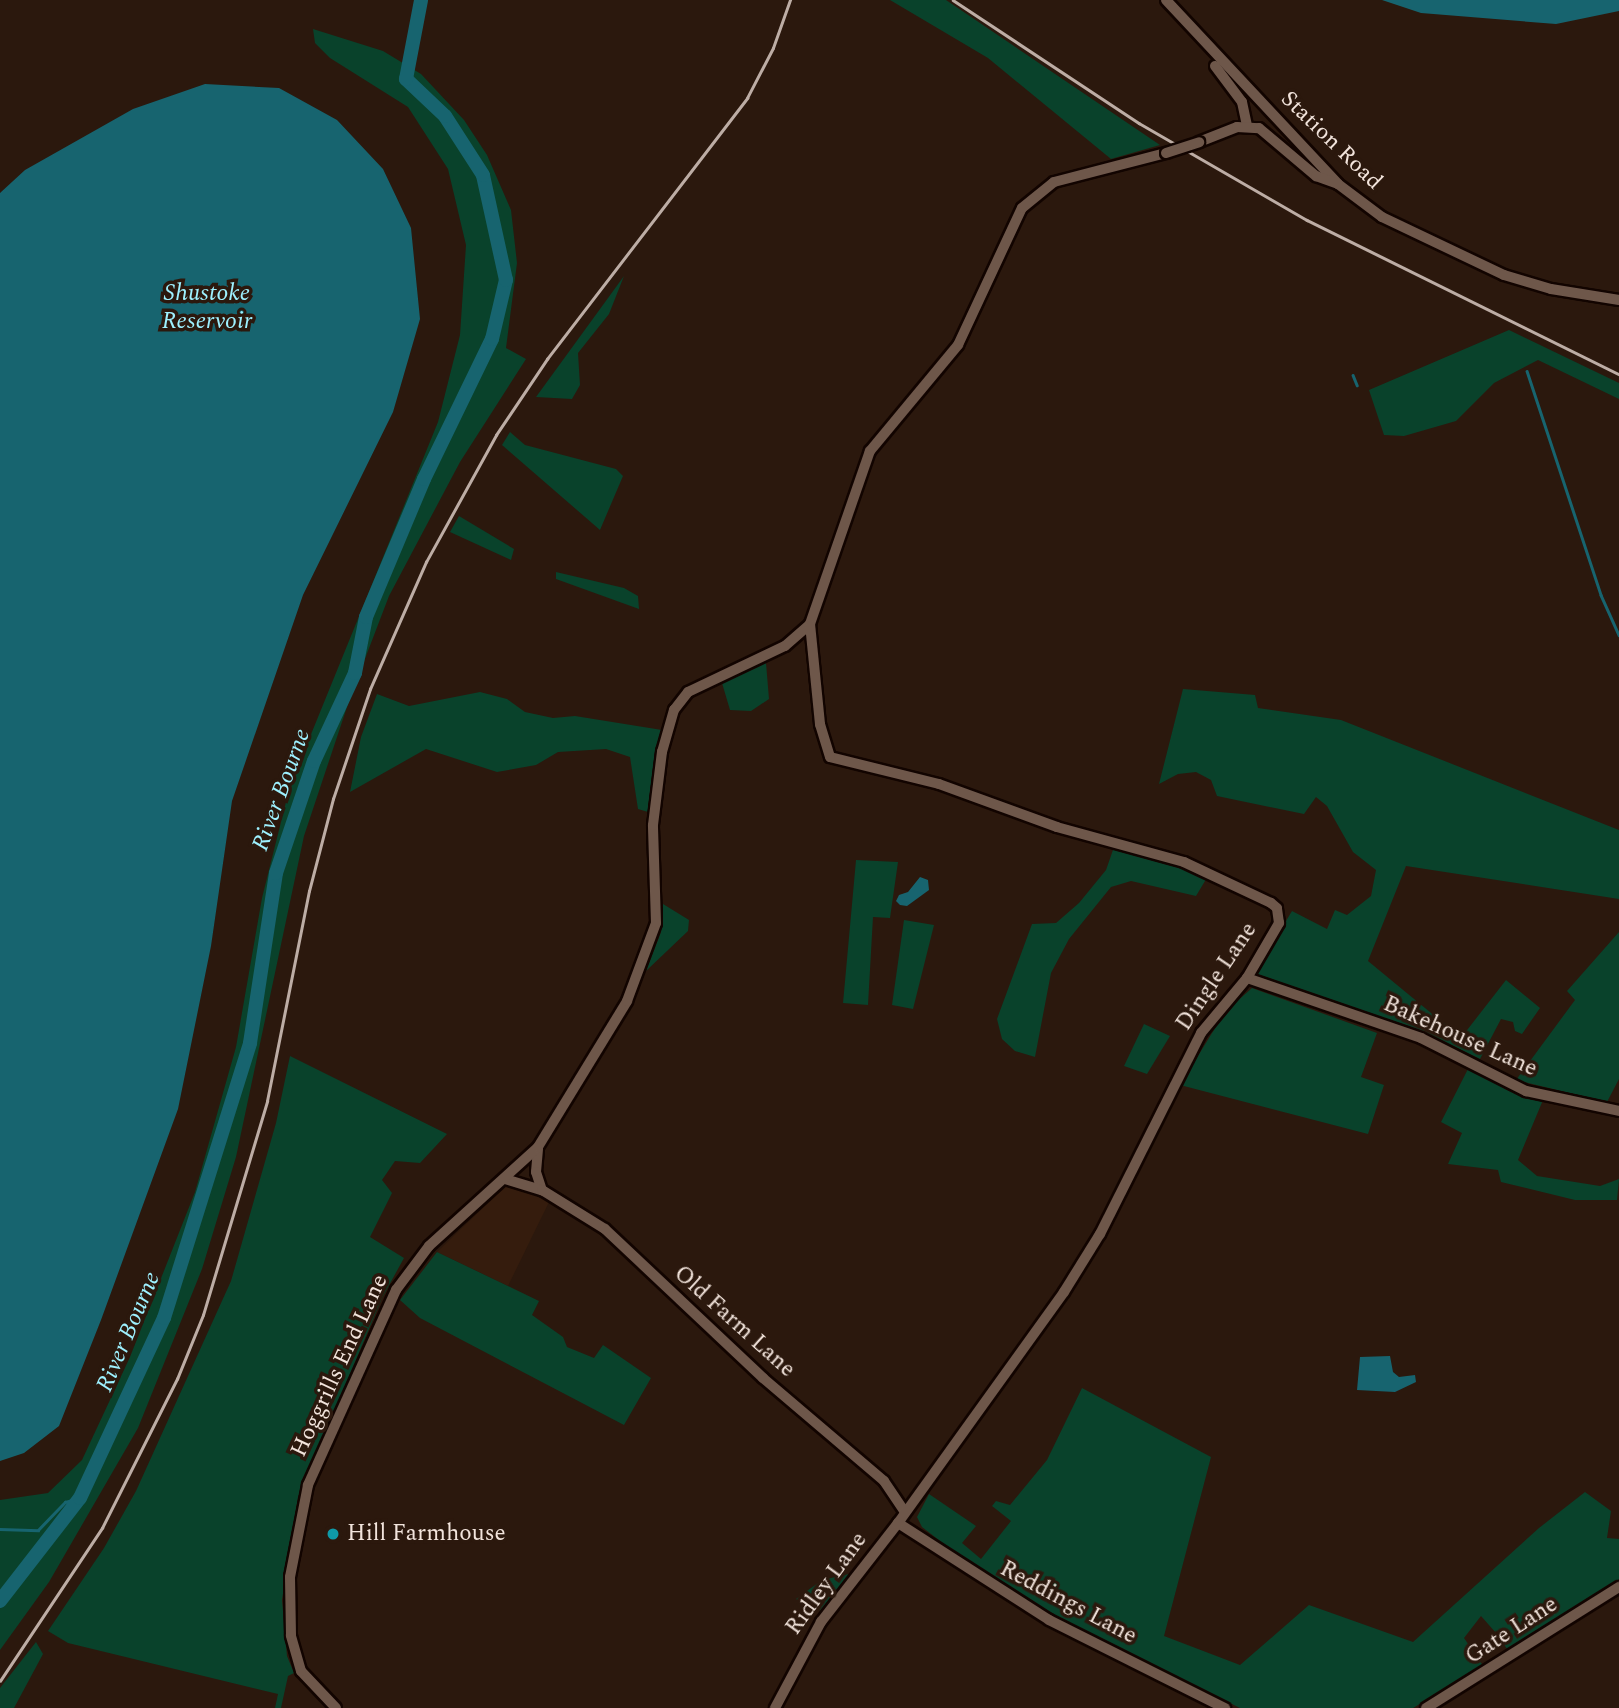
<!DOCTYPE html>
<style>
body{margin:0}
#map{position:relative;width:1619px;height:1708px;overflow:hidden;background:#2b180d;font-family:Spectral,serif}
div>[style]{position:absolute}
.built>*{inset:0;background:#351c0d}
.green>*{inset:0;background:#09422b}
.water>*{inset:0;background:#17646f}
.stream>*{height:2.5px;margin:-1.25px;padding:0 1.25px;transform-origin:1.25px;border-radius:1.25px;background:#17646f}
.river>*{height:14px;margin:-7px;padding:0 7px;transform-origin:7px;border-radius:7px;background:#17646f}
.roads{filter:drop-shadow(2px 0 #120400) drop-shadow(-2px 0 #120400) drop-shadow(0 2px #120400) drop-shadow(0 -2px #120400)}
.minor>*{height:10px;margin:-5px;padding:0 5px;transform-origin:5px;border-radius:5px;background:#6e574a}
.rail>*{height:2.5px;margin:-1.25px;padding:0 1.25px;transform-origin:1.25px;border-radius:1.25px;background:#bdada5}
.bridges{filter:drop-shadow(2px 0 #120400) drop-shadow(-2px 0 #120400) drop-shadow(0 2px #120400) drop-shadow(0 -2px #120400)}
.minor-bridge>*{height:10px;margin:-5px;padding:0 5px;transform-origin:5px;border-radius:5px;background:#6e574a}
.dots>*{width:19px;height:19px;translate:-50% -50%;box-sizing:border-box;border:4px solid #2b180d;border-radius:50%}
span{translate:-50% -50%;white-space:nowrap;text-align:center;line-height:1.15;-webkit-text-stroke:7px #2b180d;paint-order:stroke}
.street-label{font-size:23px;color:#f2e4dc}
.poi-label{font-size:23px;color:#f2e4dc}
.left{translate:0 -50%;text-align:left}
.water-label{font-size:24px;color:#9ef1ff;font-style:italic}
</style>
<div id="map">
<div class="built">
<div style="clip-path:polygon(507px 1185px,550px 1200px,508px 1286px,437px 1252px)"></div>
</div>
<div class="green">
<div style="clip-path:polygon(890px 0,946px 0,1160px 145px,1111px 159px,988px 58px)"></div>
<div style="clip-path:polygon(313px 29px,383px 51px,421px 74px,464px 120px,487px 155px,511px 210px,517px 263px,506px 348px,526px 359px,460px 462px,389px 596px,350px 698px,304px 836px,236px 1157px,202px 1269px,138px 1428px,49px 1582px,0 1650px,0 1500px,48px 1493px,82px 1460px,130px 1357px,195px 1192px,236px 1047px,262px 898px,290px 786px,438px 422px,460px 335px,466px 245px,448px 169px,408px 107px,330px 58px,315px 43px)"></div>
<div style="clip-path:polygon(624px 276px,609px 314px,578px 353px,580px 385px,572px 399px,536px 397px)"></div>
<div style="clip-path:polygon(1509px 330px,1619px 383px,1619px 399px,1538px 360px,1494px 383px,1456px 421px,1404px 436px,1384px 435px,1369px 390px)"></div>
<div style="clip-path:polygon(510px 432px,525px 445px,616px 469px,623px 476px,600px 530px,502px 445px)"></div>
<div style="clip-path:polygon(459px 516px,514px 549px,511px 560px,450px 532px)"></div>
<div style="clip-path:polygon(556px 572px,624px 588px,638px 596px,639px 609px,556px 579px)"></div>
<div style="clip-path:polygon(766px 663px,769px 699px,751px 711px,730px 710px,722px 683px)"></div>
<div style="clip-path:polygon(1183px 689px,1255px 695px,1258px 708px,1341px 720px,1619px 830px,1619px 899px,1406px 866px,1368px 961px,1442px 1022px,1464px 1034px,1506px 980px,1540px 1008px,1522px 1034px,1515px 1031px,1513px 1022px,1501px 1019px,1480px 1059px,1426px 1033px,1254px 974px,1292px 911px,1327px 929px,1335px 910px,1347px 915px,1371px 896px,1376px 870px,1353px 852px,1327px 806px,1316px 797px,1304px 814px,1217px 796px,1211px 780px,1196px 772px,1178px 774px,1159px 784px)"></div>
<div style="clip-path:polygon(480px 692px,507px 699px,525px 712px,553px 718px,575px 716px,662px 730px,648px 812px,638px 809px,630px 757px,606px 749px,558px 752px,536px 765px,497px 772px,426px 749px,350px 792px,361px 737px,377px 694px,409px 706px)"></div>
<div style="clip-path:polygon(1114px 847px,1208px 876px,1196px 896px,1131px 881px,1111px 887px,1069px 939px,1051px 973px,1035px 1057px,1015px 1051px,1002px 1039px,997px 1019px,1032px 924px,1056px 923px,1079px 903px,1106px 870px)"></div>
<div style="clip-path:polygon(856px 860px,898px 862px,890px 918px,873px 917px,868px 1005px,843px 1003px)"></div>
<div style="clip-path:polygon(663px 904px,689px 920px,688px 931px,646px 971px,661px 932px)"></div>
<div style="clip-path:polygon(904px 920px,934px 925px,913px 1009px,892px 1005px)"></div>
<div style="clip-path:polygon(1619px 932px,1619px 1079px,1607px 1102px,1516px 1080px,1575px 1000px,1567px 991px)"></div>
<div style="clip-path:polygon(1252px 988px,1377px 1033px,1361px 1077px,1384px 1085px,1368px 1134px,1180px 1085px,1225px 1012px)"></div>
<div style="clip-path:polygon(1144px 1024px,1170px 1036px,1147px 1074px,1124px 1066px)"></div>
<div style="clip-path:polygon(290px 1056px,447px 1134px,420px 1163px,395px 1161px,382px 1180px,392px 1193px,370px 1237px,404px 1258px,382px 1298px,298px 1497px,282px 1600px,287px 1656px,294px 1673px,288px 1676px,281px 1708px,275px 1708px,278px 1694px,68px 1643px,48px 1631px,104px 1548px,136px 1491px,231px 1281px,276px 1123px)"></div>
<div style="clip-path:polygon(1469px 1067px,1509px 1091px,1543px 1100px,1518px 1160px,1537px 1176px,1600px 1186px,1619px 1179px,1617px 1200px,1575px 1200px,1501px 1182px,1498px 1170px,1448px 1164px,1462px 1133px,1441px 1122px)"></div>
<div style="clip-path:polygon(437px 1252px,539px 1301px,532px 1315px,563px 1337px,567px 1347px,594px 1358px,603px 1345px,651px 1378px,624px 1425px,420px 1318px,400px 1300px)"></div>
<div style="clip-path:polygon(1082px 1388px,1211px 1457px,1164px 1636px,1240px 1665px,1309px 1605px,1413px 1642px,1539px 1528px,1585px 1492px,1611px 1511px,1607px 1538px,1619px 1539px,1619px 1584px,1510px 1653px,1500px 1639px,1507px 1634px,1504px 1629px,1496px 1633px,1481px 1616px,1464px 1638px,1484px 1667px,1413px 1708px,1240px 1708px,1070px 1624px,984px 1575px,922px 1527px,917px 1517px,929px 1494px,976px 1526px,962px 1543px,981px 1559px,1011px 1521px,992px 1506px,996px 1501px,1010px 1505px,1047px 1460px)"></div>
<div style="clip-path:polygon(849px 1574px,821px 1611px,796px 1599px,822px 1580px)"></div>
<div style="clip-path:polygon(36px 1642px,43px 1654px,14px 1708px,0 1708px,0 1688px)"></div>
</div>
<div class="water">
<div style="clip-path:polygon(1382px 0,1619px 0,1619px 11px,1556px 24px,1421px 13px)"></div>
<div style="clip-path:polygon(205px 84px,279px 88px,337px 120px,383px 169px,411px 228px,420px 319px,393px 412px,303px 595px,232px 801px,211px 946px,178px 1109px,101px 1320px,59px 1426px,24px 1453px,0 1461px,0 193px,25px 170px,133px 109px)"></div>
<div style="clip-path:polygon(920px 877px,928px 880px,929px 890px,907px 906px,900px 905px,896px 901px,899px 895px,908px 892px)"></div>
<div style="clip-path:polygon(1390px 1356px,1393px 1372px,1399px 1377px,1415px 1375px,1416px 1382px,1395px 1392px,1357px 1390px,1360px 1357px)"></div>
</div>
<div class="stream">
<div style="left:1527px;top:371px;width:236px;rotate:71.7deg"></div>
<div style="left:1601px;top:595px;width:44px;rotate:65.8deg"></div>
<div style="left:1353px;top:375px;width:11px;rotate:68deg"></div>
<div style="left:0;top:1529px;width:38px;rotate:2deg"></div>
<div style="left:38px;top:1530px;width:39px;rotate:-46deg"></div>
<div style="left:65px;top:1502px;width:16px;rotate:-15deg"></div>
</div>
<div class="river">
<div style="left:0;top:1601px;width:130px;rotate:-52.2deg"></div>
<div style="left:80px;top:1498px;width:199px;rotate:-65deg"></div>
<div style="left:164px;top:1318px;width:288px;rotate:-72.6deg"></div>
<div style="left:250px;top:1043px;width:172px;rotate:-81.3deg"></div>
<div style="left:276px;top:873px;width:118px;rotate:-71.3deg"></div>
<div style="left:314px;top:761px;width:97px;rotate:-65deg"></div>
<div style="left:355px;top:673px;width:57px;rotate:-78.9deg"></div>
<div style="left:366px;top:617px;width:150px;rotate:-67.2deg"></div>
<div style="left:424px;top:479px;width:156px;rotate:-64.1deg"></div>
<div style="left:492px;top:339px;width:61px;rotate:-76.7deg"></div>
<div style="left:506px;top:280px;width:107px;rotate:-102.4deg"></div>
<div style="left:483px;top:175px;width:70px;rotate:-122.8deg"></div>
<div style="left:445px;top:116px;width:54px;rotate:-136.5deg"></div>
<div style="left:406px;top:79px;width:80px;rotate:-79.2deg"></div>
</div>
<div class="roads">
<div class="minor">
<div style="left:1166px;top:0;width:252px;rotate:46.9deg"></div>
<div style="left:1338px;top:184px;width:55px;rotate:36.9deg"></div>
<div style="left:1382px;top:217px;width:135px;rotate:25.4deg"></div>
<div style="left:1504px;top:275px;width:49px;rotate:16.6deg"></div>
<div style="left:1551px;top:289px;width:69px;rotate:9.2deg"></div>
<div style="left:1215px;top:66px;width:45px;rotate:53.1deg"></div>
<div style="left:1242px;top:102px;width:25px;rotate:78deg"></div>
<div style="left:1199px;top:142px;width:41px;rotate:-21.5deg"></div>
<div style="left:1237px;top:127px;width:22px;rotate:3deg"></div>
<div style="left:1259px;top:128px;width:75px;rotate:40.1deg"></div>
<div style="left:1316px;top:176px;width:23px;rotate:20deg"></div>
<div style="left:1247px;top:978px;width:184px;rotate:19deg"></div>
<div style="left:1421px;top:1038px;width:118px;rotate:26.8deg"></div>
<div style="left:1526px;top:1091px;width:95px;rotate:12.1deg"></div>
<div style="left:538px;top:1149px;width:23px;rotate:95deg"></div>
<div style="left:536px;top:1172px;width:19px;rotate:72deg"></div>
<div style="left:505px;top:1179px;width:39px;rotate:17deg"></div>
<div style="left:542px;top:1190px;width:74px;rotate:31.8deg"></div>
<div style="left:605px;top:1229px;width:217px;rotate:43.3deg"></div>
<div style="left:763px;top:1378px;width:159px;rotate:40.4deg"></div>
<div style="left:884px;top:1481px;width:37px;rotate:56deg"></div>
<div style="left:898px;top:1523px;width:179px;rotate:32.7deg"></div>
<div style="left:1049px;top:1620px;width:197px;rotate:26.6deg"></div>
<div style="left:336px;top:1708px;width:51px;rotate:-133.4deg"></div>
<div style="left:301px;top:1671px;width:37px;rotate:-106deg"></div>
<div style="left:291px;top:1635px;width:58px;rotate:-91deg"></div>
<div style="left:290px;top:1577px;width:94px;rotate:-78.9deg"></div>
<div style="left:308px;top:1485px;width:214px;rotate:-65.7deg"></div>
<div style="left:396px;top:1290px;width:55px;rotate:-53.1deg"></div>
<div style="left:429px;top:1246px;width:147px;rotate:-42.2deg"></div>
<div style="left:538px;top:1147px;width:171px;rotate:-58.6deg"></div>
<div style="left:627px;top:1001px;width:83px;rotate:-69.6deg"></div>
<div style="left:656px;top:923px;width:98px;rotate:-91.8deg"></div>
<div style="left:653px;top:825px;width:74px;rotate:-83deg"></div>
<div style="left:662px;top:752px;width:44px;rotate:-74.1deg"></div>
<div style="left:674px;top:710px;width:23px;rotate:-52deg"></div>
<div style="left:688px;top:692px;width:107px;rotate:-25.4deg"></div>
<div style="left:785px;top:646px;width:33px;rotate:-41deg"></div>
<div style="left:810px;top:624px;width:183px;rotate:-70.9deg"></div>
<div style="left:870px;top:451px;width:138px;rotate:-50.3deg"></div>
<div style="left:958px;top:345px;width:151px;rotate:-65deg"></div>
<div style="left:1022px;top:208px;width:41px;rotate:-39.1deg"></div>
<div style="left:1054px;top:182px;width:116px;rotate:-14.5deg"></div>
<div style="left:775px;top:1708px;width:98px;rotate:-61.9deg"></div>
<div style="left:821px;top:1622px;width:125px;rotate:-52.1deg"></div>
<div style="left:898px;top:1523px;width:284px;rotate:-54.3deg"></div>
<div style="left:1064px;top:1292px;width:68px;rotate:-58.2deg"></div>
<div style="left:1100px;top:1234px;width:225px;rotate:-63.3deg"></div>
<div style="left:1201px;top:1033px;width:72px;rotate:-50.1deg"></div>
<div style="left:1247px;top:978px;width:64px;rotate:-59.8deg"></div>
<div style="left:1279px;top:923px;width:15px;rotate:-98deg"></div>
<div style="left:1277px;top:908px;width:8px;rotate:-140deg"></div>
<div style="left:1271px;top:903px;width:96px;rotate:-154.8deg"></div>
<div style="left:1184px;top:862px;width:132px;rotate:-164.6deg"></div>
<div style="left:1057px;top:827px;width:126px;rotate:-160deg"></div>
<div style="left:939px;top:784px;width:112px;rotate:-166.1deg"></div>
<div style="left:830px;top:757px;width:34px;rotate:-107deg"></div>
<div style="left:820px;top:724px;width:100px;rotate:-95.7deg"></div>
<div style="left:1426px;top:1708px;width:228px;rotate:-32.1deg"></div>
</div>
</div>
<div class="rail">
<div style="left:953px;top:0;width:223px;rotate:33.5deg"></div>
<div style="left:1139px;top:123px;width:194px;rotate:30deg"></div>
<div style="left:1307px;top:220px;width:348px;rotate:26.3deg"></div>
<div style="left:0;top:1681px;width:184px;rotate:-56.3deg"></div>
<div style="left:102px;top:1528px;width:167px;rotate:-63.3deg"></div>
<div style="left:177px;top:1379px;width:69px;rotate:-67.9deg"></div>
<div style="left:203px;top:1315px;width:223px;rotate:-73.3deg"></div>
<div style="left:267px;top:1101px;width:214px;rotate:-78.7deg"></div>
<div style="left:309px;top:891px;width:95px;rotate:-75.4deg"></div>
<div style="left:333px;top:799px;width:116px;rotate:-71.4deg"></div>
<div style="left:370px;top:689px;width:139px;rotate:-66.2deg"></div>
<div style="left:426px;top:562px;width:145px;rotate:-61.1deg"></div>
<div style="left:496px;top:435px;width:92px;rotate:-56.1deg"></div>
<div style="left:547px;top:359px;width:329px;rotate:-52.5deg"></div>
<div style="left:747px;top:98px;width:56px;rotate:-62.5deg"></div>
<div style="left:773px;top:48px;width:51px;rotate:-70.5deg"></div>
</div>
<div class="bridges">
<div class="minor-bridge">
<div style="left:1166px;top:153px;width:35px;rotate:-18deg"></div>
</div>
</div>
<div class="dots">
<div style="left:333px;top:1534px;background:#0f9aa8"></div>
</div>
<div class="street-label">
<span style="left:1331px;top:141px;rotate:44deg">Station Road</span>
<span style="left:1217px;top:977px;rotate:-56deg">Dingle Lane</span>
<span style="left:1460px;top:1037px;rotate:24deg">Bakehouse Lane</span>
<span style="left:734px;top:1322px;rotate:42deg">Old Farm Lane</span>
<span style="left:340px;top:1366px;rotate:-65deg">Hoggrills End Lane</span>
<span style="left:827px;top:1584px;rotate:-54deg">Ridley Lane</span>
<span style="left:1068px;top:1603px;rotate:28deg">Reddings Lane</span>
<span style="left:1512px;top:1631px;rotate:-33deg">Gate Lane</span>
</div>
<div class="poi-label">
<span class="left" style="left:347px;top:1534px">Hill Farmhouse</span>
</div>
<div class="water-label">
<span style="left:207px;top:308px">Shustoke<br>Reservoir</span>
<span style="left:282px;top:790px;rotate:-70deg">River Bourne</span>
<span style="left:129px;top:1332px;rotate:-67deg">River Bourne</span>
</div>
</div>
